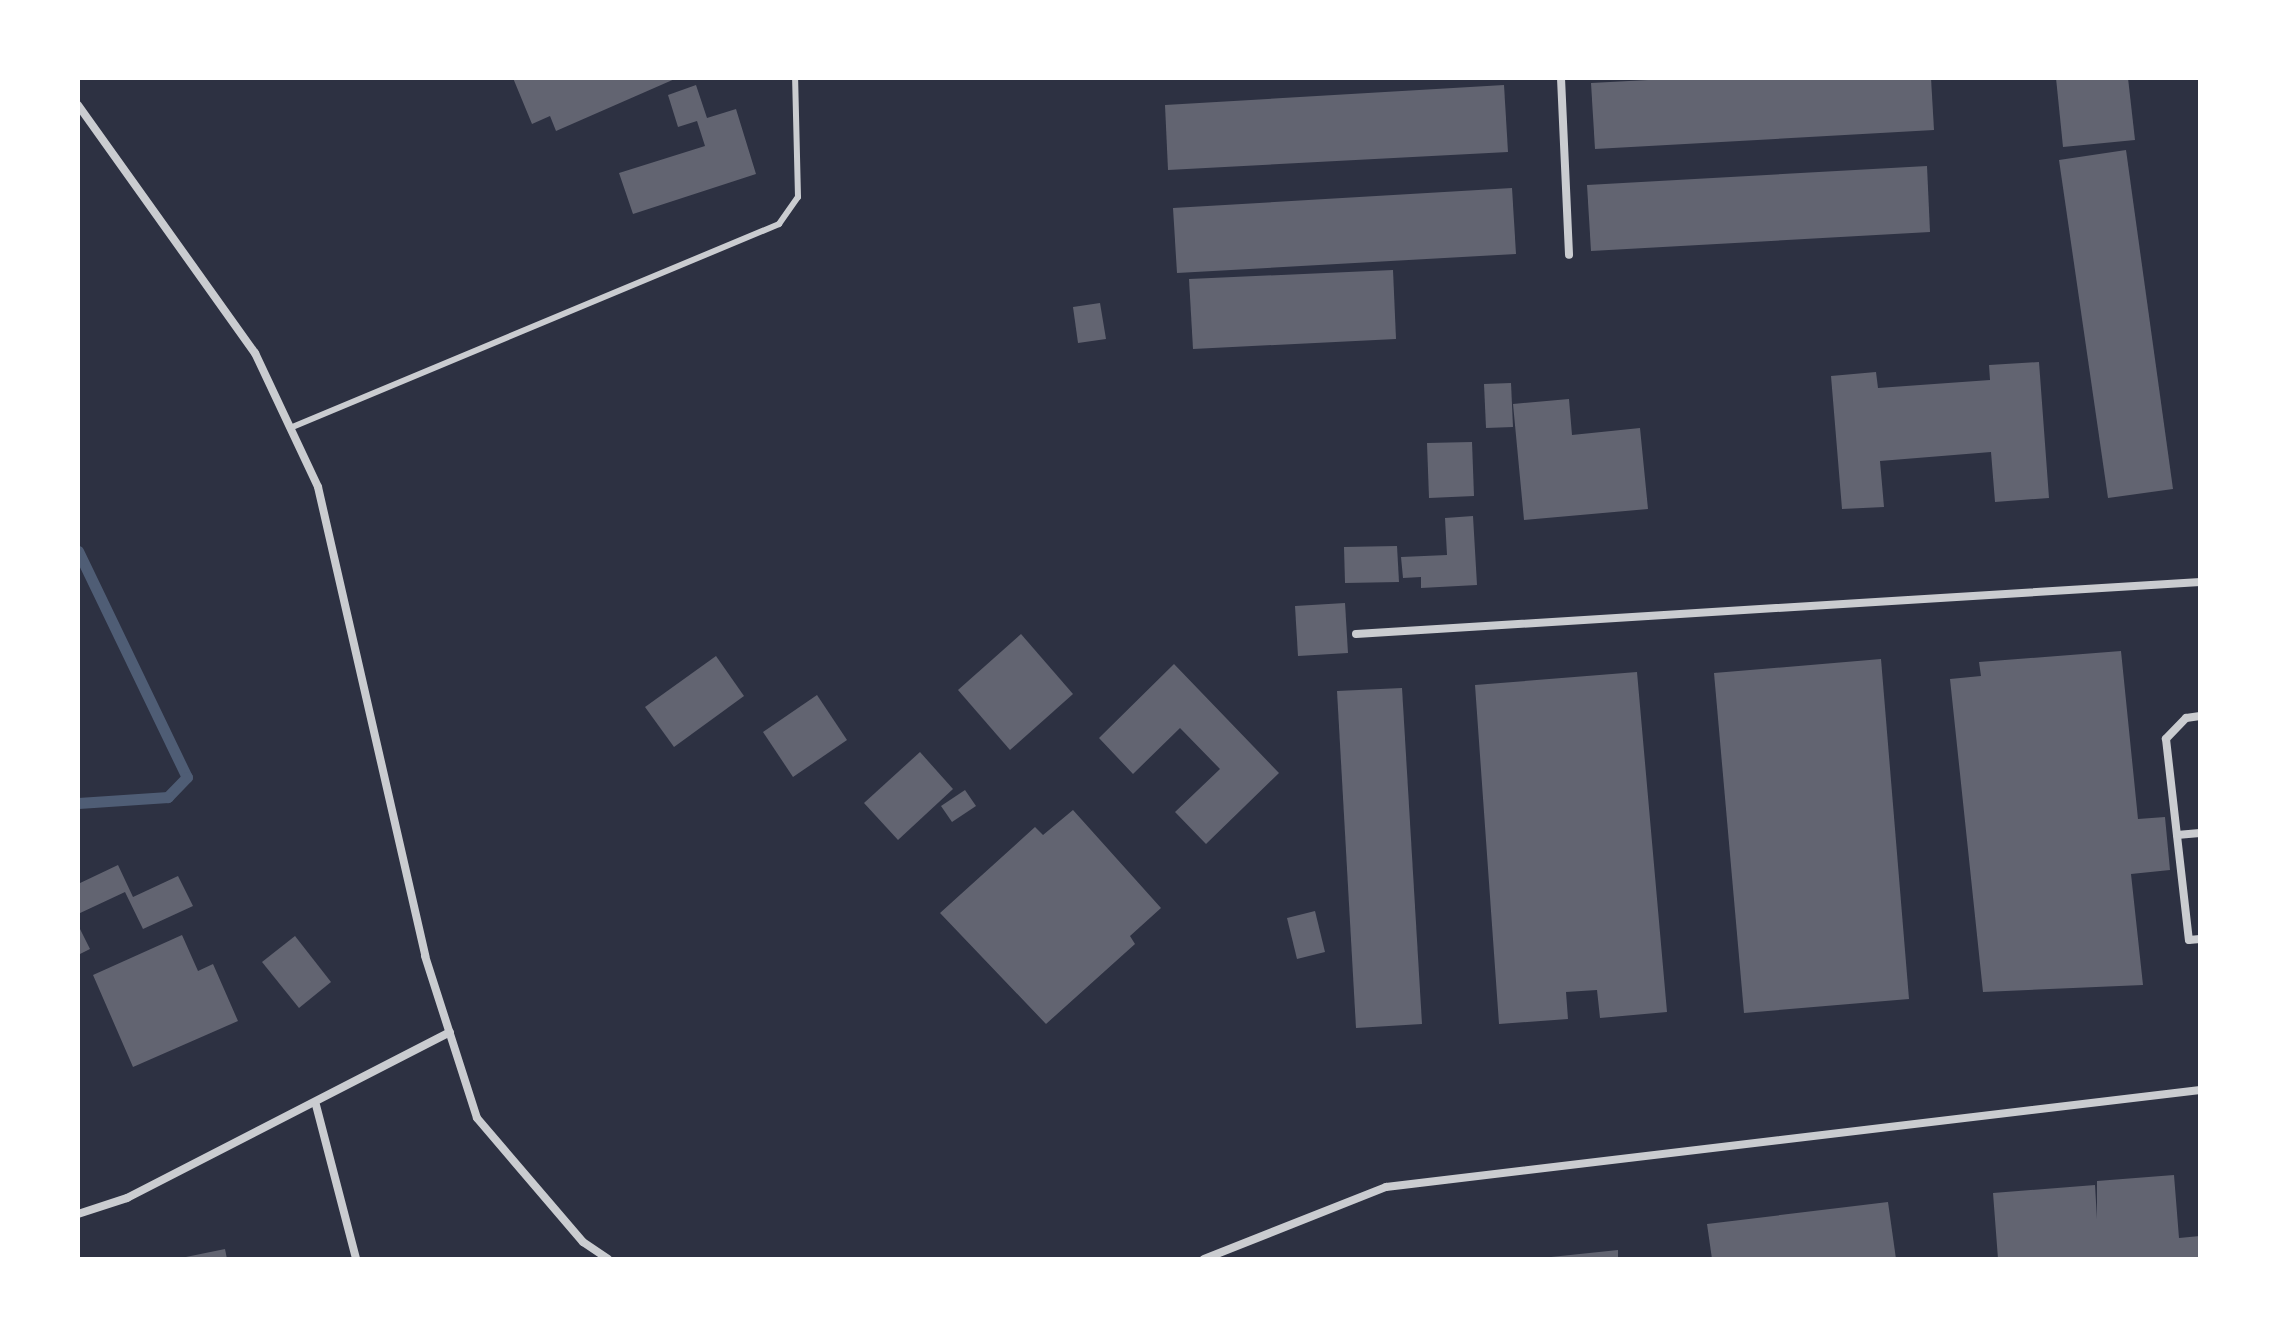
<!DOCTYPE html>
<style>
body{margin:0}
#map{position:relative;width:2278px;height:1337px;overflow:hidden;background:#2d3142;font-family:"Varela Round",sans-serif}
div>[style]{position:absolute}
.stream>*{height:11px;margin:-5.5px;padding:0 5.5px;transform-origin:5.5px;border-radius:5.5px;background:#4f5d75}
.building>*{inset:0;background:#626471}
.service>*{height:6px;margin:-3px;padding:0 3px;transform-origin:3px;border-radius:3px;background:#caccd0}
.minor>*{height:8px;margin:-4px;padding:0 4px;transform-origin:4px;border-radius:4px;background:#caccd0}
span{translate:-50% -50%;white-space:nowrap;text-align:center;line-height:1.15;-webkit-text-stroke:6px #fff;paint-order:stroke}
.frame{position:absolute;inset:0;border:80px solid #fff;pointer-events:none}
</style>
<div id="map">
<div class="stream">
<div style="left:78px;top:551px;width:251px;rotate:64.3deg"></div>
<div style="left:187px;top:777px;width:28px;rotate:134deg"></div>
<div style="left:168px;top:797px;width:90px;rotate:176.2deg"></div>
</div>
<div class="building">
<div style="clip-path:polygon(513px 78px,677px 78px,556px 131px,550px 116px,532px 124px)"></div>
<div style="clip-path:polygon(1686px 78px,1931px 78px,1934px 130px,1595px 149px,1591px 83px)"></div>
<div style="clip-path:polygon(2056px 78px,2128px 78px,2135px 140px,2063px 147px)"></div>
<div style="clip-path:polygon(696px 85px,707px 118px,736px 109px,756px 174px,633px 214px,619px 173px,705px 146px,697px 121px,678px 127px,668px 95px)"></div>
<div style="clip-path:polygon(1504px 85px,1508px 152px,1168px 170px,1165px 105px)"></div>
<div style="clip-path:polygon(2126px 150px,2173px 489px,2108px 498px,2059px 160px)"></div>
<div style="clip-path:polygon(1927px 166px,1930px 232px,1591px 251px,1587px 185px)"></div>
<div style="clip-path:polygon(1512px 188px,1516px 254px,1177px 273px,1173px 208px)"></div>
<div style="clip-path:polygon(1393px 270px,1396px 339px,1193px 349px,1189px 279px)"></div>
<div style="clip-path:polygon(1100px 303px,1106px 339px,1078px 343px,1073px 307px)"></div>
<div style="clip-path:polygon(2039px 362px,2049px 498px,1995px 502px,1991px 452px,1880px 461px,1884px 507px,1842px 509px,1831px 376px,1876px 372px,1878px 388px,1990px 380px,1989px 365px)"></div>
<div style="clip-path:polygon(1511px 383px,1513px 427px,1486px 428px,1484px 384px)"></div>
<div style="clip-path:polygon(1569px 399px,1572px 435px,1640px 428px,1648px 509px,1524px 520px,1513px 404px)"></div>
<div style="clip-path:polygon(1472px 442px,1474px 496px,1429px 498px,1427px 443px)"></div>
<div style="clip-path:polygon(1473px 516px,1477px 585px,1421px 588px,1421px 577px,1403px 578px,1401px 557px,1447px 555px,1445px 518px)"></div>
<div style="clip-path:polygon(1397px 546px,1399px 582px,1345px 583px,1344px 547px)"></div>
<div style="clip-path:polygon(1345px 603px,1348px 653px,1298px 656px,1295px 606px)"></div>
<div style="clip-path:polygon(1021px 634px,1073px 694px,1010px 750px,958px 690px)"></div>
<div style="clip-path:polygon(2121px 651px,2138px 819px,2165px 817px,2170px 870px,2131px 874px,2143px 985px,1983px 992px,1950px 679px,1981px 676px,1979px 662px)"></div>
<div style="clip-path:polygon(716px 656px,744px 696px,674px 747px,645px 707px)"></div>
<div style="clip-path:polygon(1881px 659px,1909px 999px,1744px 1013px,1714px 673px)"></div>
<div style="clip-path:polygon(1174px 664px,1279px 773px,1206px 844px,1175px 812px,1220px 769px,1180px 728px,1133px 774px,1099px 738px)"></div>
<div style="clip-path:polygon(1637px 672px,1667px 1012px,1600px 1018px,1597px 990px,1566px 992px,1568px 1019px,1499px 1024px,1475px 685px)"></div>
<div style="clip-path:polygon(1402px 688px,1422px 1024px,1356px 1028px,1337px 691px)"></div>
<div style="clip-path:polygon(817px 695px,847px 740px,793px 777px,763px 732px)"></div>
<div style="clip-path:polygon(920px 752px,953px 789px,898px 840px,864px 803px)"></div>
<div style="clip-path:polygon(965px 790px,976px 806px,952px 822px,941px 806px)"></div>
<div style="clip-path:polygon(1073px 810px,1161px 908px,1130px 936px,1135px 944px,1046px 1024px,940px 913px,1035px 827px,1043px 835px)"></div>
<div style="clip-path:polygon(118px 865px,133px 897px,178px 876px,193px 906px,143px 929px,125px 892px,78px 914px,78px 884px)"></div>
<div style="clip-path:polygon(1315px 911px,1325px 952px,1297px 959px,1287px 918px)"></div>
<div style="clip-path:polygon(78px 925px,90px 949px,78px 955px)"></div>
<div style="clip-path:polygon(182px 935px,198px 971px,213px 964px,238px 1021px,133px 1067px,93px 975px)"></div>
<div style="clip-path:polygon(295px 936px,331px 982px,299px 1008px,262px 962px)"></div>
<div style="clip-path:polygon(2174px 1175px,2179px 1238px,2200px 1236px,2200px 1259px,1998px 1259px,1993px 1193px,2095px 1185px,2097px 1219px,2097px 1181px)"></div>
<div style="clip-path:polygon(1888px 1202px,1896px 1259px,1712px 1259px,1707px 1224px)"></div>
<div style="clip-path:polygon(225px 1249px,227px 1259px,182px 1259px,181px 1258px)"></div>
<div style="clip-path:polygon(1618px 1250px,1618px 1259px,1551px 1259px,1551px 1257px)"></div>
</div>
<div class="service">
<div style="left:290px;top:428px;width:530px;rotate:-22.64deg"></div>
<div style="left:779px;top:224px;width:33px;rotate:-55deg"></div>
<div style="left:798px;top:197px;width:119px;rotate:-91.4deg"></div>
</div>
<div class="minor">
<div style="left:1561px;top:78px;width:177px;rotate:87.4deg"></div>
<div style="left:78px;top:105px;width:305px;rotate:54.5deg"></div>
<div style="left:255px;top:353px;width:148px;rotate:64.8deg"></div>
<div style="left:318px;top:487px;width:481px;rotate:77.1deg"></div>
<div style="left:425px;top:956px;width:170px;rotate:72.2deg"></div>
<div style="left:477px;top:1118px;width:163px;rotate:49.5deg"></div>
<div style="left:583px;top:1242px;width:30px;rotate:34deg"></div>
<div style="left:1356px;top:634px;width:846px;rotate:-3.53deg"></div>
<div style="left:2200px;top:716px;width:14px;rotate:172deg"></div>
<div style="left:2186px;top:718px;width:29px;rotate:134deg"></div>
<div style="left:2166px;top:739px;width:202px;rotate:83.5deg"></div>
<div style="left:2189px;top:940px;width:11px;rotate:-5deg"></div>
<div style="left:2177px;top:835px;width:23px;rotate:-5deg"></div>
<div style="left:316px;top:1105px;width:159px;rotate:75.4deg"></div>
<div style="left:78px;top:1214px;width:52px;rotate:-18.1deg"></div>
<div style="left:127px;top:1198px;width:363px;rotate:-27.2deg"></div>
<div style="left:1204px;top:1259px;width:196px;rotate:-21.6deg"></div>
<div style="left:1386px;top:1187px;width:820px;rotate:-6.8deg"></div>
</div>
<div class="frame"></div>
</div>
